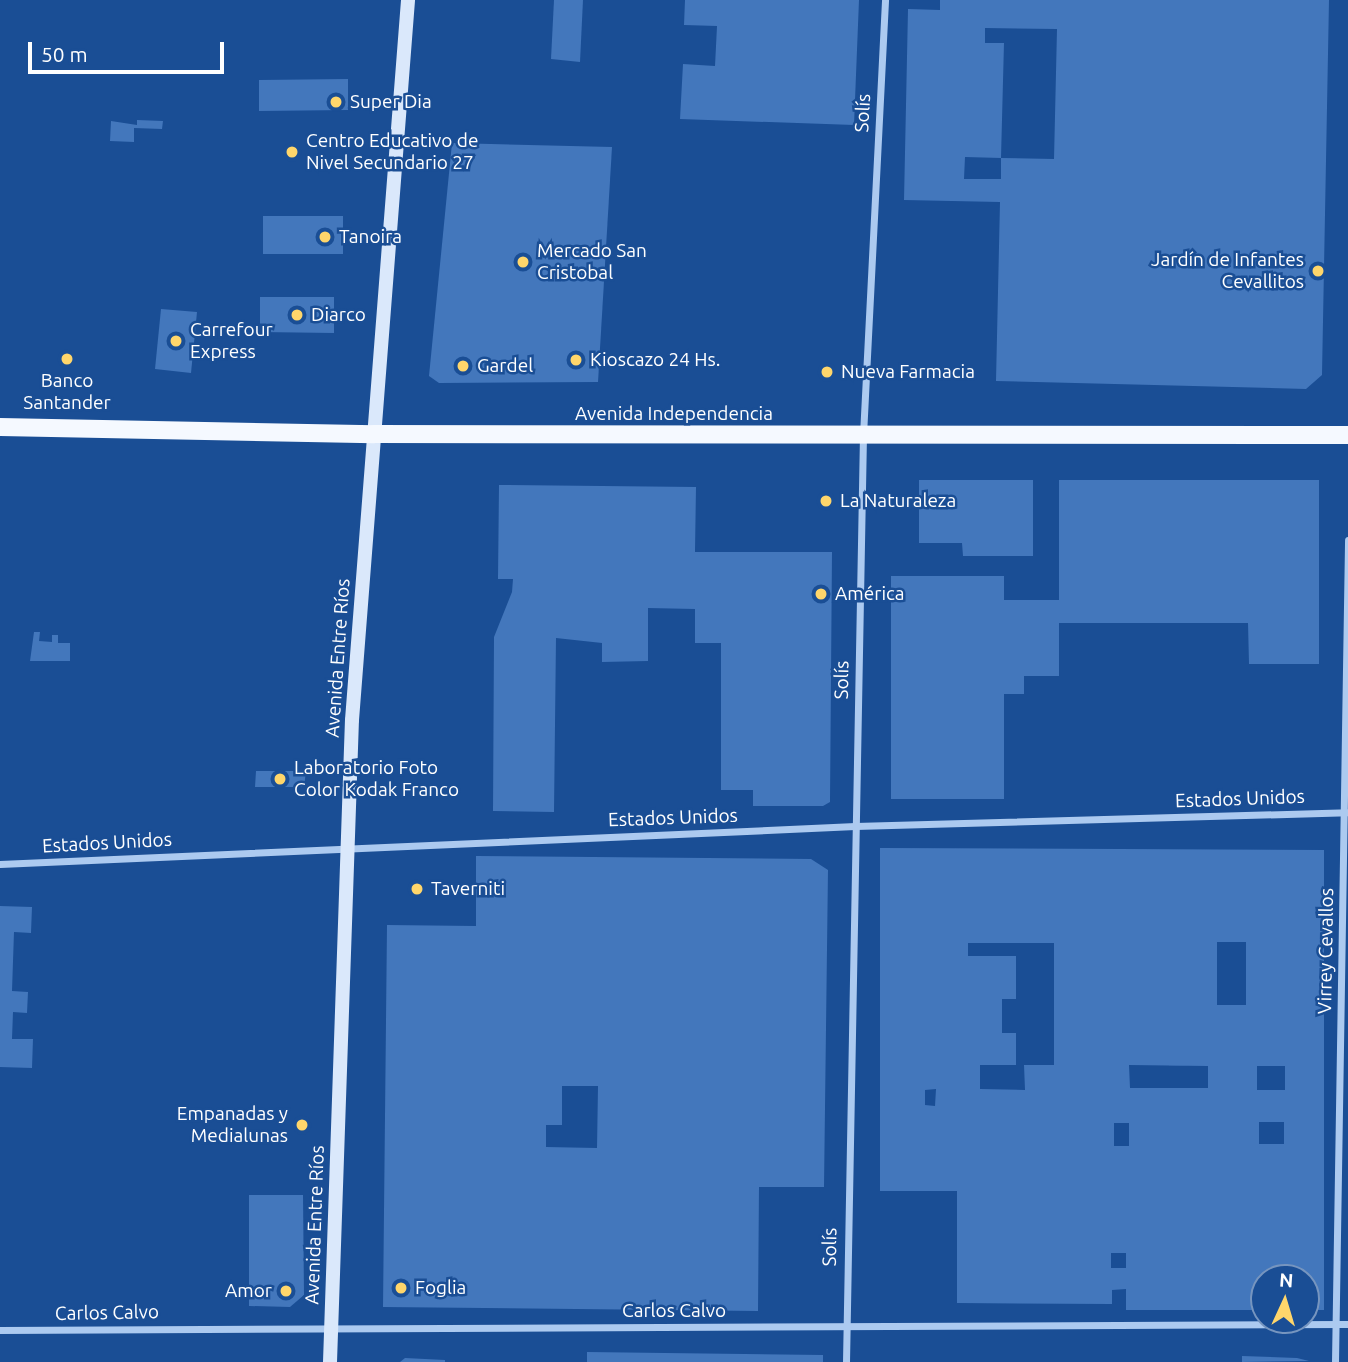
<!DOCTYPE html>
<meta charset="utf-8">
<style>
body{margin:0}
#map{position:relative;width:1348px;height:1362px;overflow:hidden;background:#1a4e95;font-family:Ubuntu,sans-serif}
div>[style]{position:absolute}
.building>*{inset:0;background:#4377bc}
.minor>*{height:7px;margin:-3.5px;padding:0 3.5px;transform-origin:3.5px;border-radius:3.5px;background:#accaf0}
.secondary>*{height:14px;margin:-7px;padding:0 7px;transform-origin:7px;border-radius:7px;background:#dae8fb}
.primary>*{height:18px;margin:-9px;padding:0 9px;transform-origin:9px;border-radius:9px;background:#f5f9ff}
.dots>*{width:19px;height:19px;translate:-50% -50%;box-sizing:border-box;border:4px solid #1a4e95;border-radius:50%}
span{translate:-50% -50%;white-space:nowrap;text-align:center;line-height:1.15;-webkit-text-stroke:5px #1a4e95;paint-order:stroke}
.poi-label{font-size:19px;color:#fff}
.left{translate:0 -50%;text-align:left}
.right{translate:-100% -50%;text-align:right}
.street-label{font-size:19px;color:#fff}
.north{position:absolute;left:1250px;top:1264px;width:70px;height:70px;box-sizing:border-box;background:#1a4e95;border:2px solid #7695bf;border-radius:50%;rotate:4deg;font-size:19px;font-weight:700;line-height:28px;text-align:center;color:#fff}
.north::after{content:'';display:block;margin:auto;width:24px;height:32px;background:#ffd66b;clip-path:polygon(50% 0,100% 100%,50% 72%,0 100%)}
.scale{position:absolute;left:28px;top:42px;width:196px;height:32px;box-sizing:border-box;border:4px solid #fff;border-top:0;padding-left:9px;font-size:21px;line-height:24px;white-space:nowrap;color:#fff;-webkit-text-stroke:5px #1a4e95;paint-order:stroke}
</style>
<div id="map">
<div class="building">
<div style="clip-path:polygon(554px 0,583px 0,580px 62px,551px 59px)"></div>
<div style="clip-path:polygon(685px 0,859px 0,854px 125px,680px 119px,683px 64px,715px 66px,717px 26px,684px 25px)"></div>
<div style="clip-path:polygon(evenodd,940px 0,1329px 0,1322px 375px,1306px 389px,996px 381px,1000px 202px,904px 200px,908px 9px,940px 10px,940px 0,985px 28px,1057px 29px,1054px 159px,1001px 158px,1001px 179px,964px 179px,965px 157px,1001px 158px,1004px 43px,985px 43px,985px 28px)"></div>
<div style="clip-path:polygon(348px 79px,348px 110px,259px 111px,259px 80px)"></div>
<div style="clip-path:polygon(137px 120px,163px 121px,162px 129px,134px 128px,134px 142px,110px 141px,111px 121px,137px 125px)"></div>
<div style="clip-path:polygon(452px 143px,612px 147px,598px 382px,439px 383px,429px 376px)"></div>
<div style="clip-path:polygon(263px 216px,343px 216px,343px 254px,263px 254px)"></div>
<div style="clip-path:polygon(260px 297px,334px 297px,334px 333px,260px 332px)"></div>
<div style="clip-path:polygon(161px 309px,197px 312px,191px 373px,155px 369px)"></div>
<div style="clip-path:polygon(919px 480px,1033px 480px,1033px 556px,963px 556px,962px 543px,919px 543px)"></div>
<div style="clip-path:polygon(1059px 480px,1319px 480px,1319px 664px,1249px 664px,1248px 623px,1059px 623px,1059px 676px,1024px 676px,1024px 694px,1004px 694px,1004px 799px,891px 799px,891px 576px,1004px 576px,1004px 600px,1059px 600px)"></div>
<div style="clip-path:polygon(499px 485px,696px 487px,695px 552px,832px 552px,830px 802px,823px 806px,753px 806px,753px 790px,721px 790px,721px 643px,695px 643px,695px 609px,648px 608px,648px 661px,602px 662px,602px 643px,556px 638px,554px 812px,493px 811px,494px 637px,512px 592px,513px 579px,498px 579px)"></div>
<div style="clip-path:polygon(34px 632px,40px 632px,39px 641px,52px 642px,52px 635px,58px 635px,58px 643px,70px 643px,70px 661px,30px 661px)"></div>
<div style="clip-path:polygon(256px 771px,306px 771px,304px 787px,255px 787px)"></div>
<div style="clip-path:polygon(evenodd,880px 848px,1324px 850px,1324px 1310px,1306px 1310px,1306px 1278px,1264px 1278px,1264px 1310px,1126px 1310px,1126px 1289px,1112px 1290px,1112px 1304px,957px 1303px,957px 1191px,880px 1191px,880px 848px,1217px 942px,1246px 942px,1246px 1005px,1217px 1005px,1217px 942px,880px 848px,968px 943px,1054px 943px,1054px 1065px,1024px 1065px,1025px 1090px,980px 1089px,980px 1065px,1016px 1065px,1016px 1033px,1002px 1033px,1002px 999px,1016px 999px,1016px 956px,968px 956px,968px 943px,880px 848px,1129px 1065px,1208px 1066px,1208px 1088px,1130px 1088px,1129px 1065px,880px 848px,1257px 1066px,1285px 1066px,1285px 1090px,1257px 1090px,1257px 1066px,880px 848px,936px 1089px,935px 1106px,925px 1105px,925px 1090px,936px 1089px,880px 848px,1259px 1122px,1284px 1122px,1284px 1144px,1259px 1144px,1259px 1122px,880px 848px,1114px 1123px,1129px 1123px,1129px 1146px,1114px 1146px,1114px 1123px,880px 848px,1111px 1253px,1126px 1253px,1126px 1268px,1111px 1268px,1111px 1253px)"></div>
<div style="clip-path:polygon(evenodd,476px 856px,811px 859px,828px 870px,824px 1187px,759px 1187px,758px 1311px,383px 1307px,387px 925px,476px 926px,476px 856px,562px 1086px,598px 1086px,597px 1148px,546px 1147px,546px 1125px,562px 1125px,562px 1086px)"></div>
<div style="clip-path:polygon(0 906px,32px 907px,31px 933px,14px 932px,12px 991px,28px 992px,27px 1013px,13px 1012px,12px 1039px,33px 1039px,32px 1068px,0 1067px)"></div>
<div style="clip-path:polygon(249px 1195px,303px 1195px,304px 1295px,290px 1307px,249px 1306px)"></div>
<div style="clip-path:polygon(587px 1352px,823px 1355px,823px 1362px,587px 1362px)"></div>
<div style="clip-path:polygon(1242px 1356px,1297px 1358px,1309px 1361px,1242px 1362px)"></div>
<div style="clip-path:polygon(405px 1358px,445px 1360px,445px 1362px,400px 1362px)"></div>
</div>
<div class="minor">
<div style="left:0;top:864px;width:856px;rotate:-2.54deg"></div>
<div style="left:855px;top:826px;width:493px;rotate:-1.6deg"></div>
<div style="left:0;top:1330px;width:1348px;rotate:-0.26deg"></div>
<div style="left:846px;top:1362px;width:927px;rotate:-88.95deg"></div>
<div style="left:863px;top:435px;width:436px;rotate:-87.1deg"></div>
<div style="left:1335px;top:1362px;width:822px;rotate:-89.09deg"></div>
</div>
<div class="secondary">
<div style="left:330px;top:1362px;width:642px;rotate:-88.04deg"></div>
<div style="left:352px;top:720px;width:722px;rotate:-85.55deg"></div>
</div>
<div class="primary">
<div style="left:0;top:427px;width:374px;rotate:1.1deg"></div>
<div style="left:374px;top:434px;width:974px;rotate:0.06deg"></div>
</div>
<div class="dots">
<div style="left:336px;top:102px;background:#ffd66b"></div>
<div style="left:292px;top:152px;background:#ffd66b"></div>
<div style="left:325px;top:237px;background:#ffd66b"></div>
<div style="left:523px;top:262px;background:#ffd66b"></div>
<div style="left:1318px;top:271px;background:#ffd66b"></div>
<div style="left:297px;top:315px;background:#ffd66b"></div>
<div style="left:176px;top:341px;background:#ffd66b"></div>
<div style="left:67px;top:359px;background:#ffd66b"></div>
<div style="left:576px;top:360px;background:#ffd66b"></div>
<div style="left:463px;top:366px;background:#ffd66b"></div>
<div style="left:827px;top:372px;background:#ffd66b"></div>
<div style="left:826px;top:501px;background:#ffd66b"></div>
<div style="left:821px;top:594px;background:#ffd66b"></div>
<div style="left:280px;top:779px;background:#ffd66b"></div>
<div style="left:417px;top:889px;background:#ffd66b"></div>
<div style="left:302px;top:1125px;background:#ffd66b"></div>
<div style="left:401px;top:1288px;background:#ffd66b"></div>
<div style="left:286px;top:1291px;background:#ffd66b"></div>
</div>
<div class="poi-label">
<span class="left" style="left:350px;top:102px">Super Dia</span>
<span class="left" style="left:306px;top:152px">Centro Educativo de<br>Nivel Secundario 27</span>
<span class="left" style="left:339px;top:237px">Tanoira</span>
<span class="left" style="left:537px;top:262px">Mercado San<br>Cristobal</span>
<span class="right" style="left:1304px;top:271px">Jardín de Infantes<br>Cevallitos</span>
<span class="left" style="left:311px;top:315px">Diarco</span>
<span class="left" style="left:190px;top:341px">Carrefour<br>Express</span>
<span class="left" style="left:590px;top:360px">Kioscazo 24 Hs.</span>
<span class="left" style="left:477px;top:366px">Gardel</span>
<span class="left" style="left:841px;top:372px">Nueva Farmacia</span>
<span style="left:67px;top:392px">Banco<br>Santander</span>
<span class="left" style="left:840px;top:501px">La Naturaleza</span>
<span class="left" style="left:835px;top:594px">América</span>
<span class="left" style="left:294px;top:779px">Laboratorio Foto<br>Color Kodak Franco</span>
<span class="left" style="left:431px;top:889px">Taverniti</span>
<span class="right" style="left:288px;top:1125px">Empanadas y<br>Medialunas</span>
<span class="left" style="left:415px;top:1288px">Foglia</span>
<span class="right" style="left:272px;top:1291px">Amor</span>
</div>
<div class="street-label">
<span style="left:863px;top:113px;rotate:-87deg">Solís</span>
<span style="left:674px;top:414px">Avenida Independencia</span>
<span style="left:338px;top:658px;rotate:-86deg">Avenida Entre Ríos</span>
<span style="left:842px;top:680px;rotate:-89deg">Solís</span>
<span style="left:1240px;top:799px;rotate:-2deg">Estados Unidos</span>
<span style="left:673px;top:818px;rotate:-2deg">Estados Unidos</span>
<span style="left:107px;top:843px;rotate:-3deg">Estados Unidos</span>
<span style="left:1326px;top:951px;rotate:-89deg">Virrey Cevallos</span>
<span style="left:315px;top:1225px;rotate:-88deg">Avenida Entre Ríos</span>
<span style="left:830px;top:1247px;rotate:-89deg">Solís</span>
<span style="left:674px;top:1311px">Carlos Calvo</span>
<span style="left:107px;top:1313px;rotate:-1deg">Carlos Calvo</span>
</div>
<div class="north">N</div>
<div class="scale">50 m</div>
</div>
